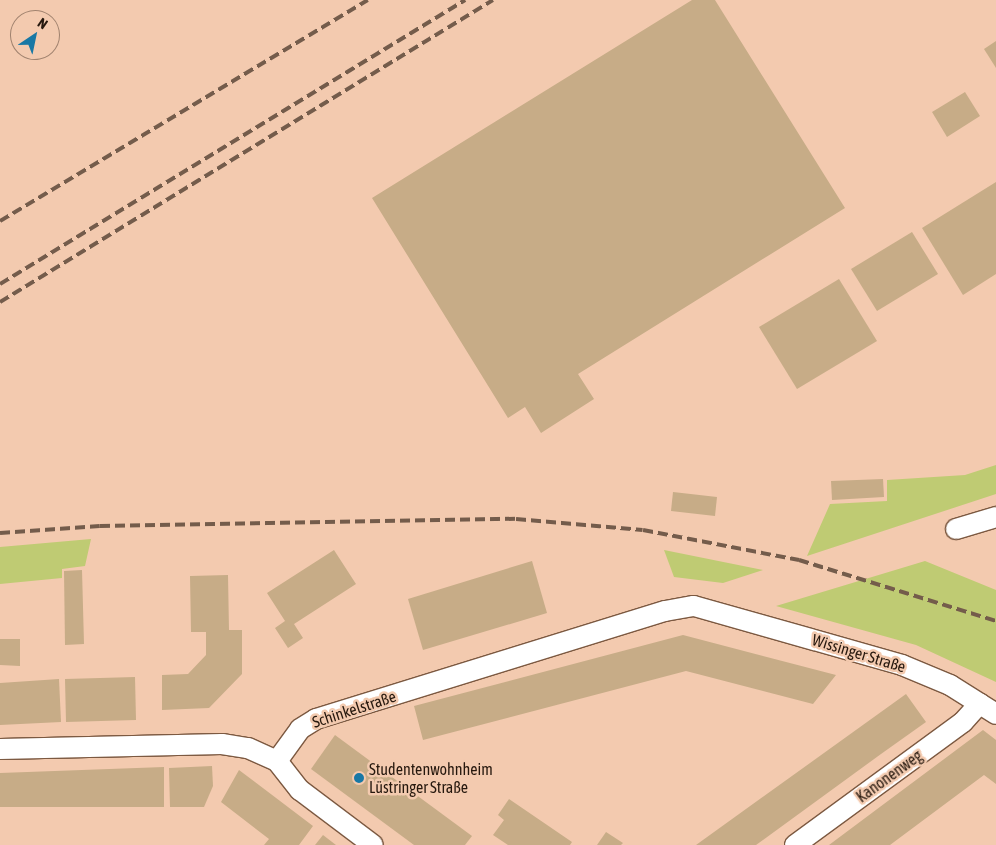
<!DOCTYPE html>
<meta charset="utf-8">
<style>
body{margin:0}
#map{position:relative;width:996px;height:845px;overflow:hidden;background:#f3caaf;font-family:"Asap Condensed",sans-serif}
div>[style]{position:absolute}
.green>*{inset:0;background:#bfcb73}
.building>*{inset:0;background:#c7ac87}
.roads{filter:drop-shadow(1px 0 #7c5941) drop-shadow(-1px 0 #7c5941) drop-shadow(0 1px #7c5941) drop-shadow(0 -1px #7c5941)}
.minor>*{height:20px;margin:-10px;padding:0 10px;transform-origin:10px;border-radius:10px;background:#fff}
.rail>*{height:4px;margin-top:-2px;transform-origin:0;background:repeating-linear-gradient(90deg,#745c4b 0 10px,transparent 0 15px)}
.dots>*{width:14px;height:14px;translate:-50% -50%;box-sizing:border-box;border:2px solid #f3caaf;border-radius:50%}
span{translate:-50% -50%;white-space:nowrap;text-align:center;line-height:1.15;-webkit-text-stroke:5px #f3caaf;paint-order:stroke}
.street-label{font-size:16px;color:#26180e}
.poi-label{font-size:16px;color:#26180e}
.left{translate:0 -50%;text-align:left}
.north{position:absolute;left:10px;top:10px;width:50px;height:50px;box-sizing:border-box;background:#f3caaf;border:1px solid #a1836f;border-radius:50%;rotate:34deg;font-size:14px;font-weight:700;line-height:20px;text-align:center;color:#26180e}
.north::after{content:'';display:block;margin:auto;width:18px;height:22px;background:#1878a5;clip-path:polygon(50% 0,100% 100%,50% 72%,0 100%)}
</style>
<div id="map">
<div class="green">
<div style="clip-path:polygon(996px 465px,996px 494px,807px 556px,830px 504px,887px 501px,887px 480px,965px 475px)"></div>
<div style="clip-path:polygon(91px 539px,85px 566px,62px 569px,62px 578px,0 584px,0 547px)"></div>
<div style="clip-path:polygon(664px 550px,763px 570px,723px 583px,674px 577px)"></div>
<div style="clip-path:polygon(925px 561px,996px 590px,996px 682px,916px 645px,776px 606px)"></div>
</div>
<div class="building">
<div style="clip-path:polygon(692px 0,715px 0,845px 208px,578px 374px,594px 399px,541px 433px,525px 407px,508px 418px,372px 198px)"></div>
<div style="clip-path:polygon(996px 41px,996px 68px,984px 49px)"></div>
<div style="clip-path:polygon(965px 92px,980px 116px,947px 137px,932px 112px)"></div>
<div style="clip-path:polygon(996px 182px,996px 274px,963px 295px,922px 228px)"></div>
<div style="clip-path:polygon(912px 232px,938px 274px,877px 311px,851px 269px)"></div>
<div style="clip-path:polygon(839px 279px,877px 341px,797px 389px,759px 327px)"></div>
<div style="clip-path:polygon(883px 479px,884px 497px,832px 500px,831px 481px)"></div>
<div style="clip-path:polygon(673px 492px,717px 497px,715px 516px,671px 511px)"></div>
<div style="clip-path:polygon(334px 550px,356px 584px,294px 624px,303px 638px,288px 648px,275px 628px,285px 621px,267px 593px)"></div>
<div style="clip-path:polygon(532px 561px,547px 613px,423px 650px,408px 599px)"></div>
<div style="clip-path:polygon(82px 570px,84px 644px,65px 645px,64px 571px)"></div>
<div style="clip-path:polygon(228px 575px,229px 630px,242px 630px,242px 674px,209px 708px,162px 710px,162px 675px,188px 674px,206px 655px,206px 632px,191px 632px,190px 576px)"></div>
<div style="clip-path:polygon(683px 635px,836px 675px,813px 704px,686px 671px,423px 740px,414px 706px)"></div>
<div style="clip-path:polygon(0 639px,20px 639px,20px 666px,0 665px)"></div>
<div style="clip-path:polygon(135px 677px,136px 720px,66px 722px,65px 679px)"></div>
<div style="clip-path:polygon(59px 679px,61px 722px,0 725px,0 683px)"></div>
<div style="clip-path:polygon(906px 694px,926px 722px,881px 754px,756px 845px,696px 845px)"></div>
<div style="clip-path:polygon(983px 730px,996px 740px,996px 784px,984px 775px,890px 845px,829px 845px)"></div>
<div style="clip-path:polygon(335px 735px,472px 836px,465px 845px,414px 845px,311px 769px)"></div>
<div style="clip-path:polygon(212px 766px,213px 786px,204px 807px,170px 807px,169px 768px)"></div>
<div style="clip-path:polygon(164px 767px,164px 807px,0 807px,0 773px)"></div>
<div style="clip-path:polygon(239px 770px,313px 826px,299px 845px,264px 845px,269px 839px,221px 802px)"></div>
<div style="clip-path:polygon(509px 799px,572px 842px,570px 845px,508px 845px,493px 835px,504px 820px,498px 815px)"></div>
<div style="clip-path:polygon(606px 832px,623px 843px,621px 845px,597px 845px)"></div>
<div style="clip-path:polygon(323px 835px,336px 845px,315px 845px)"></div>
</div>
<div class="roads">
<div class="minor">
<div style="left:956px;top:529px;width:42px;rotate:-16.7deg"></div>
<div style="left:0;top:749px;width:222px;rotate:-1.3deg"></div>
<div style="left:222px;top:744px;width:26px;rotate:9deg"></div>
<div style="left:248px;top:748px;width:32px;rotate:24deg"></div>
<div style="left:277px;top:761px;width:39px;rotate:-54deg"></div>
<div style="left:300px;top:729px;width:19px;rotate:-32deg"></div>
<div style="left:316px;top:719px;width:365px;rotate:-17.2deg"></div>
<div style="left:665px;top:611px;width:29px;rotate:-10deg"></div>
<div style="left:694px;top:606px;width:216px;rotate:15.8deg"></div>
<div style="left:902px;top:665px;width:52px;rotate:22.6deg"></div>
<div style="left:950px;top:685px;width:54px;rotate:32.2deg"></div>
<div style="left:277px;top:761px;width:37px;rotate:52deg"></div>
<div style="left:300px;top:790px;width:91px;rotate:37deg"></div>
<div style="left:795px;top:845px;width:208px;rotate:-36.2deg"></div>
<div style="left:963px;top:722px;width:25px;rotate:-48deg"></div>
</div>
</div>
<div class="rail">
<div style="left:0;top:221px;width:429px;rotate:-31deg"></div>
<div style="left:0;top:284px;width:545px;rotate:-31.41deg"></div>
<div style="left:0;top:302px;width:578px;rotate:-31.49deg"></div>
<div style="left:0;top:533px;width:100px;rotate:-4deg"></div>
<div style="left:100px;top:526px;width:416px;rotate:-1deg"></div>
<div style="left:516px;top:519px;width:127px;rotate:5deg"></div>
<div style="left:643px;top:530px;width:159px;rotate:10.9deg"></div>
<div style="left:799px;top:560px;width:206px;rotate:17.2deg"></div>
</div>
<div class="dots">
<div style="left:359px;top:778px;background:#1878a5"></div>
</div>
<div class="street-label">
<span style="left:859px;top:653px;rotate:17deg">Wissinger Straße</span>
<span style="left:354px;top:709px;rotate:-18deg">Schinkelstraße</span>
<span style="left:889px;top:776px;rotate:-36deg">Kanonenweg</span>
</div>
<div class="poi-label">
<span class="left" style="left:369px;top:778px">Studentenwohnheim<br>Lüstringer Straße</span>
</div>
<div class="north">N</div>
</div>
